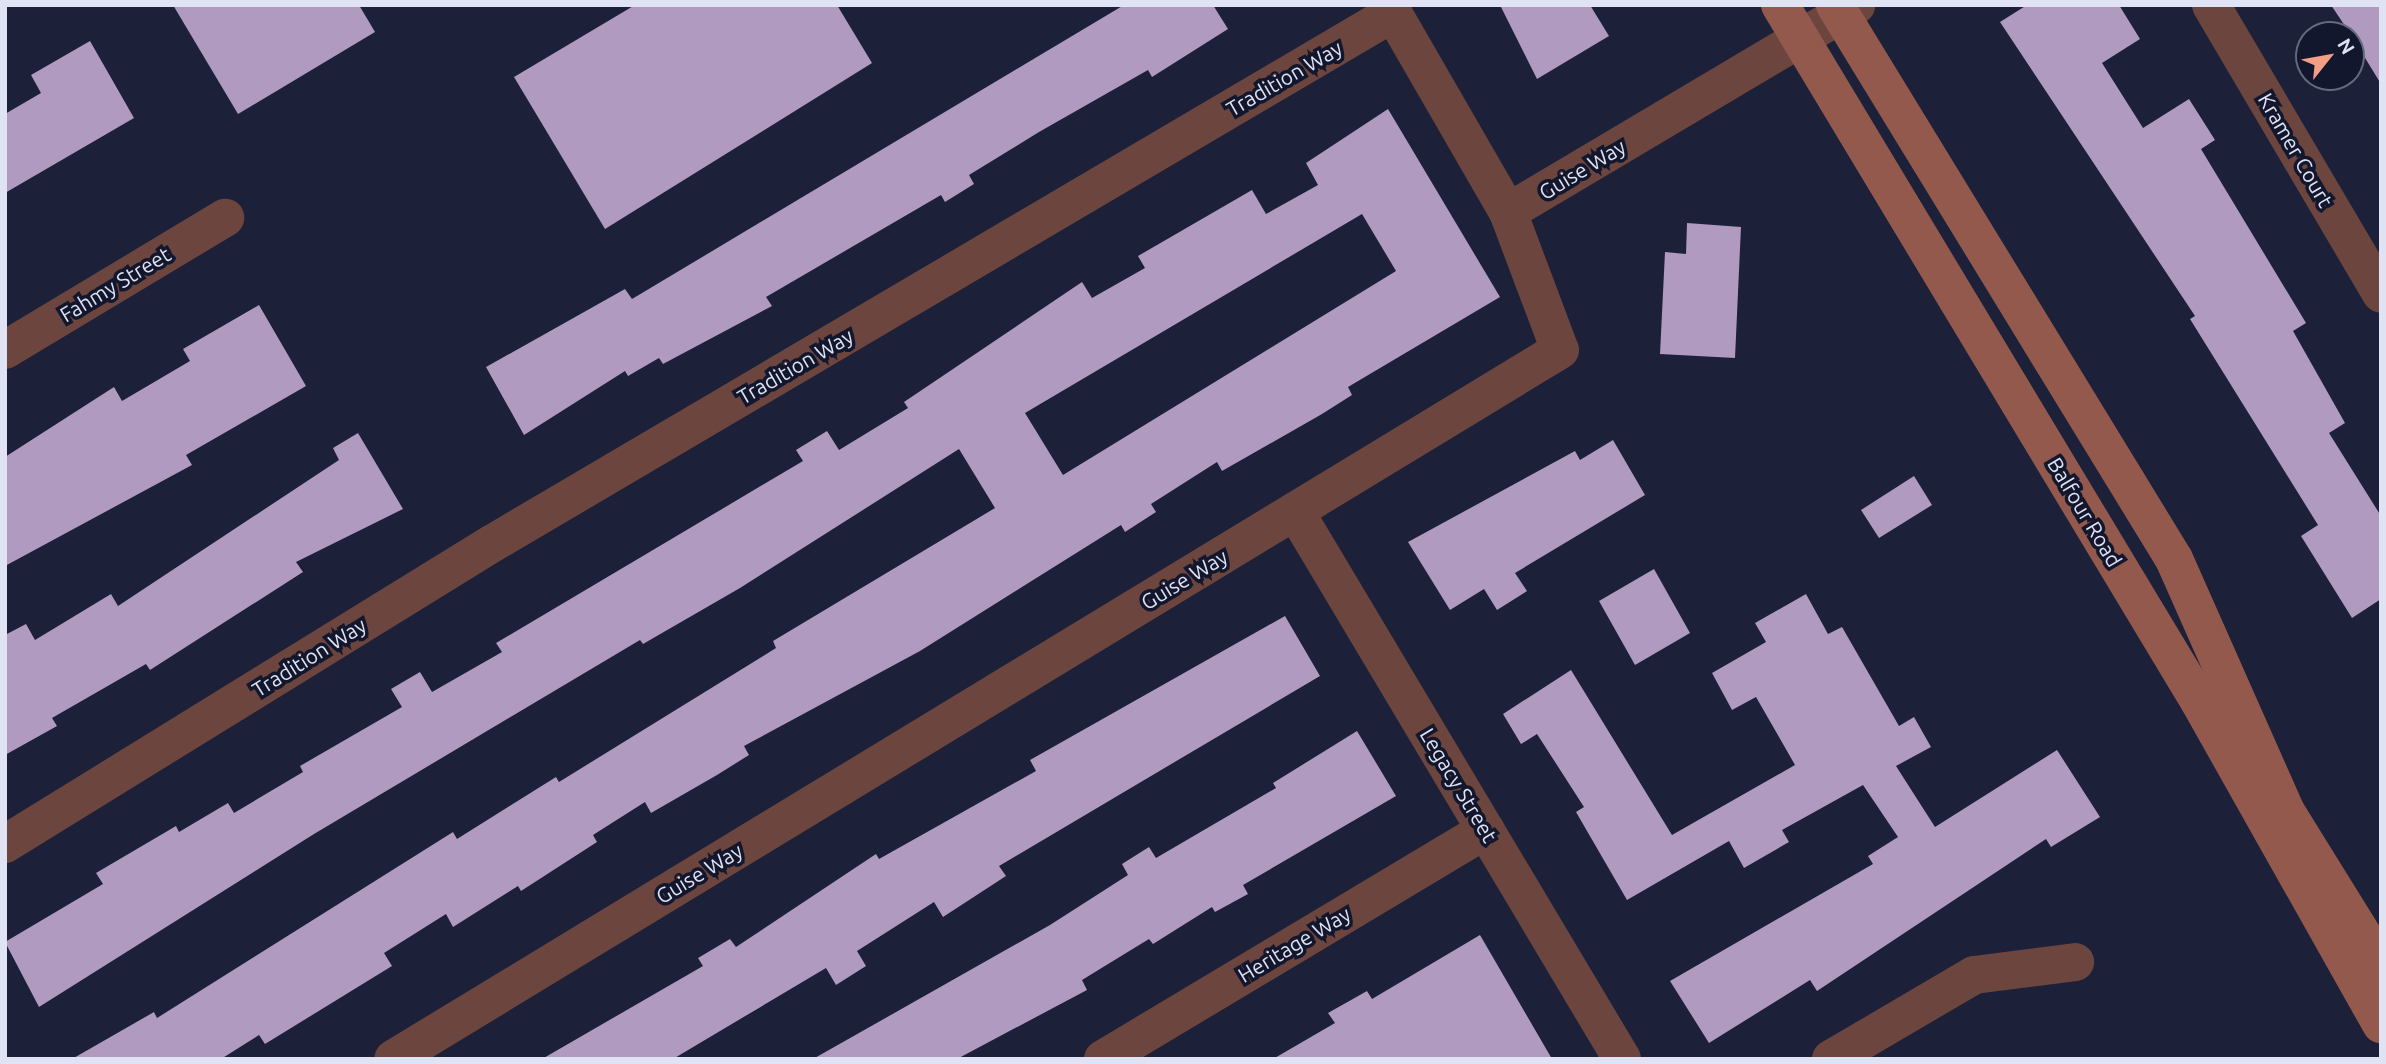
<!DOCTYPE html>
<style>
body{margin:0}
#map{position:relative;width:2386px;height:1064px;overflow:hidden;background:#1c2038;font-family:Ubuntu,sans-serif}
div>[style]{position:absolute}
.building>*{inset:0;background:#b09abf}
.street>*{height:38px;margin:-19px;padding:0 19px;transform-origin:19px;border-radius:19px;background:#6c463e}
.secondary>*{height:38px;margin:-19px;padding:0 19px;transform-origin:19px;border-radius:19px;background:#94594d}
span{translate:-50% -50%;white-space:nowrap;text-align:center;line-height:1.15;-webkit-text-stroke:7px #13172d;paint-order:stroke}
.street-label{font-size:21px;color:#dfe3f3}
.frame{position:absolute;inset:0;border:7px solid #dfe3f3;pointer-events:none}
.north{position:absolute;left:2295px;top:21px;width:70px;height:70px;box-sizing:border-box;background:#13172d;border:2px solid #65697c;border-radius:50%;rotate:59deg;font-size:19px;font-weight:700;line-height:28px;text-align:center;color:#dfe3f3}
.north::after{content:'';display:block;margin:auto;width:24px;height:32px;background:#f39f85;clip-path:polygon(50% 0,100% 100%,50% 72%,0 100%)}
</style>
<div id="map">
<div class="building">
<div style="clip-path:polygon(173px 5px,359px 5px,375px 32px,238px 114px)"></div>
<div style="clip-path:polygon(635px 5px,837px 5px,872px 63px,605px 229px,514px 77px)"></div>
<div style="clip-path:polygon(1124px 5px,1213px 5px,1228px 29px,1152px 77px,1148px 70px,1039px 132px,969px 175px,974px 184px,945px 202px,941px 195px,766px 297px,772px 306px,663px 364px,659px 358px,628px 376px,625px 371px,524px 435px,486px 367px,625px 289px,632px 299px)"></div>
<div style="clip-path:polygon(1500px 5px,1590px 5px,1609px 36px,1537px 79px)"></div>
<div style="clip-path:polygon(2027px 5px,2119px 5px,2140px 39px,2102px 63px,2143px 128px,2189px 99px,2215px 140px,2201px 149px,2306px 323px,2293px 331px,2345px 423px,2329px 433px,2381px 516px,2381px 599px,2352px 618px,2301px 536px,2318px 525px,2190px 319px,2195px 316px,2000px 22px)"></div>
<div style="clip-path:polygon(2331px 5px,2381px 5px,2381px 84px,2351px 35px)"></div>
<div style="clip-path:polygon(90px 41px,134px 118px,5px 193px,5px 114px,41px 93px,31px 75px)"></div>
<div style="clip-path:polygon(evenodd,1388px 109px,1500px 297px,1348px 387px,1352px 395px,1322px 414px,1222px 471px,1217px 462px,1151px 504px,1156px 512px,1125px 532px,1121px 525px,920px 651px,744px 746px,749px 755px,717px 775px,651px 813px,645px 802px,593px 835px,597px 842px,521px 891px,518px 886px,453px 927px,446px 914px,384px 953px,392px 966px,265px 1044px,259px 1035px,221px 1059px,72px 1059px,154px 1012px,157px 1018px,453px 832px,457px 839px,556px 777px,559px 782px,776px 648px,773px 641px,995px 508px,959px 449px,740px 588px,643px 644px,640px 640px,314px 834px,39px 1007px,5px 942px,103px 884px,96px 873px,176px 826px,179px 832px,228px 803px,234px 813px,303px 772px,300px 766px,402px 707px,391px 689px,420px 672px,432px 692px,502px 652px,496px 643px,803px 461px,796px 450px,827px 431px,839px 450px,908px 408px,904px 402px,1082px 282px,1092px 298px,1145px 268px,1138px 256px,1252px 190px,1266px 214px,1318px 185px,1306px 163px,1388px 109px,1362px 214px,1396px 271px,1063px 475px,1025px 413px,1362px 214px)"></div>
<div style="clip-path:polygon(1687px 223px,1741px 227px,1735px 358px,1660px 354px,1665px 252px,1686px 254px)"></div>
<div style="clip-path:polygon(259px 305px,306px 386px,186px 455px,192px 465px,5px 566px,5px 457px,114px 387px,122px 401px,190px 361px,183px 349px)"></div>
<div style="clip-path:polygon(358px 433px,403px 509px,296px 562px,303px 572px,150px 670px,146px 664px,52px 718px,57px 726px,5px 755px,5px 635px,26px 624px,35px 640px,111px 594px,118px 606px,339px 460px,333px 448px)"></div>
<div style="clip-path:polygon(1613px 440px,1645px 495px,1515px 573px,1527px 591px,1497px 610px,1484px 589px,1450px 610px,1408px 542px,1575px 451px,1580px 460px)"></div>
<div style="clip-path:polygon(1914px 476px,1932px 505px,1879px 538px,1861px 510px)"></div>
<div style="clip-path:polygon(1654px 569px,1690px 633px,1635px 665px,1599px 601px)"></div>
<div style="clip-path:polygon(1806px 594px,1828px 634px,1842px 627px,1899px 726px,1914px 717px,1931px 747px,1896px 766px,1935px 827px,2057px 750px,2100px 817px,2051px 847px,2046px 839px,1817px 991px,1810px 980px,1709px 1043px,1670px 981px,1873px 864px,1868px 856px,1898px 837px,1863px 785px,1782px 830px,1789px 842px,1744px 868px,1729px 841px,1627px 900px,1576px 812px,1584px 807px,1537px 734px,1521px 744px,1503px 714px,1571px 670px,1672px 835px,1795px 765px,1756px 697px,1732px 710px,1712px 673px,1766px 642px,1755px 623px)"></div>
<div style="clip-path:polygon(1285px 616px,1320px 676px,999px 866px,1006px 876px,943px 917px,934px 902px,857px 951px,866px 966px,836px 985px,826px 968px,673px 1059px,542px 1059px,703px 966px,698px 958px,730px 939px,736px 947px,876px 854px,879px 859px,1036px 771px,1030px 760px)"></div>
<div style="clip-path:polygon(1357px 731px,1396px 796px,1243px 885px,1248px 894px,1215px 912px,1212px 907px,1153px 944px,1149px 939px,1082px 980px,1087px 990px,957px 1059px,813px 1059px,1050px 925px,1128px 875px,1122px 864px,1149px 847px,1156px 858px,1276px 788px,1273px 783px)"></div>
<div style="clip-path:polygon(1480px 935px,1552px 1059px,1273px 1059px,1335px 1023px,1328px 1013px,1367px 991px,1372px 999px)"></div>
</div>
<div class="street">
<div style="left:2211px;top:5px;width:335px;rotate:59.5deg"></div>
<div style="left:1508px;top:212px;width:405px;rotate:-30.7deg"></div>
<div style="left:5px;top:350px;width:257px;rotate:-31deg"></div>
<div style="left:1295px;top:511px;width:638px;rotate:59.17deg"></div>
<div style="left:5px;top:844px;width:573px;rotate:-31.67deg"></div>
<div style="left:493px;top:543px;width:1044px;rotate:-30.49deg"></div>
<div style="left:1393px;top:13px;width:230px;rotate:60deg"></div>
<div style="left:1508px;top:212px;width:147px;rotate:69.4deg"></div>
<div style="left:1560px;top:350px;width:1365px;rotate:148.72deg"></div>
<div style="left:1103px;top:1059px;width:446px;rotate:-30.9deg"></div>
<div style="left:1831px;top:1059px;width:166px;rotate:-30.4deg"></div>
<div style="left:1974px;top:975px;width:102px;rotate:-7.3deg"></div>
</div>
<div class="secondary">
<div style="left:1780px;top:5px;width:812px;rotate:58.95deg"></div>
<div style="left:2199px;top:701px;width:371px;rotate:60.6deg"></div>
<div style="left:1835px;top:5px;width:649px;rotate:58.54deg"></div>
<div style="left:2174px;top:559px;width:274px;rotate:66.1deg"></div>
<div style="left:2285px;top:810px;width:182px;rotate:58.2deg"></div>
</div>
<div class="street-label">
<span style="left:1284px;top:78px;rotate:-30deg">Tradition Way</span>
<span style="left:2296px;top:150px;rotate:60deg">Kramer Court</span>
<span style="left:1582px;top:169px;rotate:-31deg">Guise Way</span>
<span style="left:115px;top:284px;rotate:-31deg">Fahmy Street</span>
<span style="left:795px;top:366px;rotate:-30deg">Tradition Way</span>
<span style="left:2085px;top:512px;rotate:59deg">Balfour Road</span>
<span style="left:1184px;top:579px;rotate:-31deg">Guise Way</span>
<span style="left:309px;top:657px;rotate:-32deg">Tradition Way</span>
<span style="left:1459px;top:785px;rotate:59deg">Legacy Street</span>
<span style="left:699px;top:873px;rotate:-31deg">Guise Way</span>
<span style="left:1294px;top:944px;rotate:-31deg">Heritage Way</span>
</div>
<div class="frame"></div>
<div class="north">N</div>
</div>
